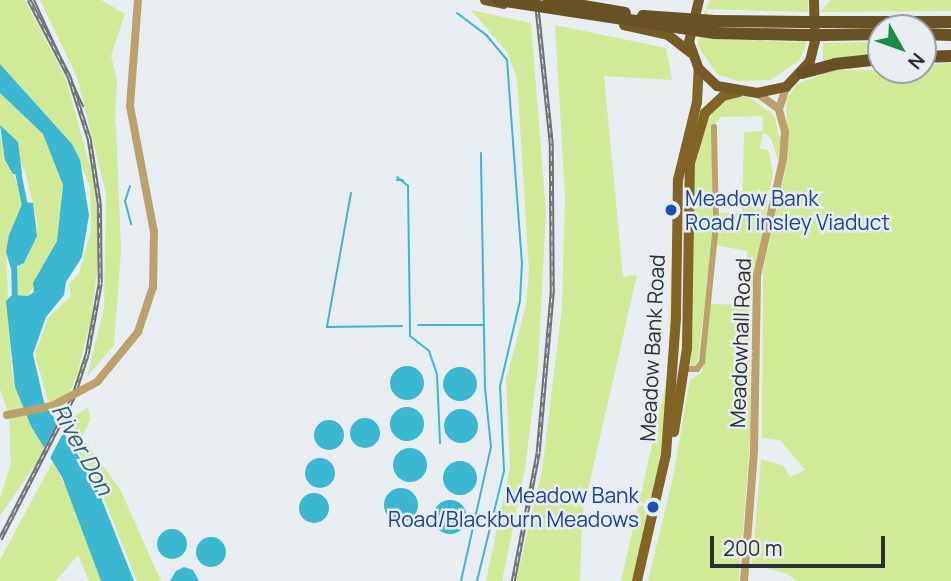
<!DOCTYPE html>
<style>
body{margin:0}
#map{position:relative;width:951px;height:581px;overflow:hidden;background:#e8edf2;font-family:Manrope,sans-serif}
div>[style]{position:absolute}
.green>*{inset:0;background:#d0ea97}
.water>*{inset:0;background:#3cb7d2}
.round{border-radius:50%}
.pier>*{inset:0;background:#e8edf2}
.stream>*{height:2px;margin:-1px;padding:0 1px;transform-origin:1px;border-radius:1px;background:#3cb7d2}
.canal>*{height:6px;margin:-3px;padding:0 3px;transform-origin:3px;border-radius:3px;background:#3cb7d2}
.minor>*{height:6px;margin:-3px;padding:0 3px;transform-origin:3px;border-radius:3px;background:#bda16c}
.tertiary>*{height:8px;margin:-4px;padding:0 4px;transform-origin:4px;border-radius:4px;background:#bda16c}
.primary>*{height:10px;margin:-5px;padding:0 5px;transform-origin:5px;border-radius:5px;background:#836427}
.trunk>*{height:10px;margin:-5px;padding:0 5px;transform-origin:5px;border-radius:5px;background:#765a26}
.motorway>*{height:12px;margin:-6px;padding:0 6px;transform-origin:6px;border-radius:6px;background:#685125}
.tram>*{height:2px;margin:-1px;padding:0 1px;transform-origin:1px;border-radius:1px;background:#6f7275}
.rail>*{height:4.5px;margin-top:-2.25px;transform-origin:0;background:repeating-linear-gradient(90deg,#e8edf2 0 5px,#6f7275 0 10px);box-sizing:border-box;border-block:2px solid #6f7275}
.tertiary-bridge>*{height:8px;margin:-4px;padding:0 4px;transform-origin:4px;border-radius:4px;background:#bda16c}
.trunk-bridge>*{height:10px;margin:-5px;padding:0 5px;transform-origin:5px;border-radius:5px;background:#765a26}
.motorway-bridge>*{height:12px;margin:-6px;padding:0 6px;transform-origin:6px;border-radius:6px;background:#685125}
.dots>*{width:19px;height:19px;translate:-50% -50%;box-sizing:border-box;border:4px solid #e8edf2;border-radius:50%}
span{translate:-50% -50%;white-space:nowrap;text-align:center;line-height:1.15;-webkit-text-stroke:5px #e8edf2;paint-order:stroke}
.transit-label{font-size:21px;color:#164399}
.left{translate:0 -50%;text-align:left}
.right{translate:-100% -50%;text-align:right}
.street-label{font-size:21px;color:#2c2e30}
.water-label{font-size:23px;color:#2d5f6b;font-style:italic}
.north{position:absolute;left:867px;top:14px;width:70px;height:70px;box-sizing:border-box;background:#e8edf2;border:2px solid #9da1a4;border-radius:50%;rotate:130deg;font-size:19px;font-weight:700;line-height:28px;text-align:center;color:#2c2e30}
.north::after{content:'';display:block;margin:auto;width:24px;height:32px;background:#198d47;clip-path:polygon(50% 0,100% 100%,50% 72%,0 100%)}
.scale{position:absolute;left:710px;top:536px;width:175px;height:32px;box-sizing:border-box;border:4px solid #2c2e30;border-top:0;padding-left:9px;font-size:21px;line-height:24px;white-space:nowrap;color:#2c2e30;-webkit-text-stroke:5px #e8edf2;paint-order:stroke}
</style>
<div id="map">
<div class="green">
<div style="clip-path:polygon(0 0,25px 0,66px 79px,95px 185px,99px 255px,91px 319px,77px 375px,59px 418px,47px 398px,35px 354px,48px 318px,71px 296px,69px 285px,79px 273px,91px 231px,90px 186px,72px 144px,0 64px)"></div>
<div style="clip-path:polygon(40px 0,101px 0,125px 14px,111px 56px,117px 79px,115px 124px,111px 128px,116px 125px,121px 251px,114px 345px,87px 377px,104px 308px,106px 193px,77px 77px)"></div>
<div style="clip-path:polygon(710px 0,808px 0,808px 12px,706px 9px,714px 39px,797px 42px,808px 18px,806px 45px,799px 61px,770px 80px,737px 81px,717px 74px,698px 46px,699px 30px,703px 16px)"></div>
<div style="clip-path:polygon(831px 0,951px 0,951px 11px,820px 12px)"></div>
<div style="clip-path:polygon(471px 10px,531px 23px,546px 212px,538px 366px,525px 469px,502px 581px,486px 581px,510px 467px,506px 380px,526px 305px,529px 271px,517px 78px,507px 52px)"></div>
<div style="clip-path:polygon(555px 25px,666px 48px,672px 80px,604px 76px,623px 277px,637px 275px,582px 516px,580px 581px,516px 581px,542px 471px,562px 307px,565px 197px)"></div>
<div style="clip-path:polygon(867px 42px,881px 46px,881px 55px,823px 61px,823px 43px)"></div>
<div style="clip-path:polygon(951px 63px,951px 581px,797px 581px,788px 574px,752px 564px,761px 459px,784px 466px,790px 477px,805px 470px,780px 440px,762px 438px,763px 271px,788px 159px,786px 100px,797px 84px,833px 70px,923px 70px,923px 65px)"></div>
<div style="clip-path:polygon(0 93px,43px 134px,63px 185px,57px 241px,28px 297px,17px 296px,16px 269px,28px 257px,38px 226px,25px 171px,0 125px)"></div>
<div style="clip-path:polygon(747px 96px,774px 115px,781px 142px,778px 161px,771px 138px,763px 132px,760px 148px,768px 150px,773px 172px,749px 306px,751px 428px,739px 581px,648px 581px,673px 477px,690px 380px,702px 372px,710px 304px,749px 305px,747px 251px,715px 245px,719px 213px,742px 212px,744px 132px,763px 131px,762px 116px,721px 117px,712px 128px,712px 244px,697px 366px,691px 367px,692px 177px,700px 142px,713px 111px,725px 100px)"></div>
<div style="clip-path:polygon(0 136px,23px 202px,6px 252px,11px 366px,15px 387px,46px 449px,0 516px,0 498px,11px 464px,9px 415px,0 389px)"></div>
<div style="clip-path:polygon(671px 261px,673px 318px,663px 442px,633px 581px,621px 581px,668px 375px)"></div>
<div style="clip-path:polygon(88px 407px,90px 420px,82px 437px,120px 489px,161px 581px,137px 581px,96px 479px,66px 433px,72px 418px)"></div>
<div style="clip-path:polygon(53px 461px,77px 512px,101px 581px,89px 581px,78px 555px,56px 581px,0 581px,0 560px)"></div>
</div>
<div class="water">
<div style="clip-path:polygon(0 64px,72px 144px,80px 160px,89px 215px,82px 257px,66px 282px,64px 295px,46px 317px,33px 354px,44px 402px,94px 480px,134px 581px,101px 581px,62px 477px,31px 426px,15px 387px,6px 301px,12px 295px,28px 296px,34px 292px,33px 283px,57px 241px,63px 185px,43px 134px,0 93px)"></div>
<div style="clip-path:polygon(0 125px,18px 142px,22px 174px,13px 174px,5px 160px)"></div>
<div style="clip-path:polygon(23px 202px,33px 203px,37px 236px,24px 263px,11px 269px,6px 252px,9px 235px)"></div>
<div class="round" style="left:390px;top:366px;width:34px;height:34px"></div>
<div class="round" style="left:443px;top:367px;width:34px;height:34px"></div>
<div class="round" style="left:390px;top:407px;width:34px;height:34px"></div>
<div class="round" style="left:444px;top:409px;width:34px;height:34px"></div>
<div class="round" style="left:350px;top:418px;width:30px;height:30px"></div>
<div class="round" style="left:314px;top:420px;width:30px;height:30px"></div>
<div class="round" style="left:393px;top:448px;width:34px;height:34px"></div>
<div class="round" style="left:305px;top:458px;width:30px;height:30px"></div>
<div class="round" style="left:443px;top:461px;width:34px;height:34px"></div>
<div class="round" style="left:384px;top:488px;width:34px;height:34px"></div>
<div class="round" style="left:299px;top:493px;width:30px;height:30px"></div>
<div class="round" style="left:433px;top:500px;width:34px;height:34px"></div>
<div class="round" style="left:157px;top:529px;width:30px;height:30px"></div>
<div class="round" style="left:196px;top:537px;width:30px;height:30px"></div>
<div style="clip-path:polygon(184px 567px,193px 570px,199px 581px,170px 581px,176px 571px)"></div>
</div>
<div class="pier">
<div style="clip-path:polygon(59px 421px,64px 431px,49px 460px,43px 450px)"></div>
</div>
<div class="stream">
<div style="left:457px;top:13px;width:38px;rotate:37deg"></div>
<div style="left:487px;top:36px;width:31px;rotate:50deg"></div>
<div style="left:507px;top:60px;width:203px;rotate:85.8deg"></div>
<div style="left:522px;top:262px;width:39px;rotate:93deg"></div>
<div style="left:520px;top:301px;width:87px;rotate:103.2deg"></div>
<div style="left:500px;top:386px;width:85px;rotate:87.3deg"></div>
<div style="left:504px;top:471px;width:113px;rotate:103.8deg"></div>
<div style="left:397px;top:177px;width:14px;rotate:39deg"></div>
<div style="left:408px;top:186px;width:150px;rotate:89.2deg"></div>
<div style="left:410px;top:336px;width:24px;rotate:38deg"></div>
<div style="left:429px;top:351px;width:24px;rotate:71deg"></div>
<div style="left:437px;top:374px;width:69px;rotate:87.5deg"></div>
<div style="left:397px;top:180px;width:6px"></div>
<div style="left:130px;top:186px;width:16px;rotate:108deg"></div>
<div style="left:125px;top:201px;width:24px;rotate:75deg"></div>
<div style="left:351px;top:193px;width:136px;rotate:100.2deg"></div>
<div style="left:327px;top:327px;width:75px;rotate:-0.8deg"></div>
<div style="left:418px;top:325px;width:65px"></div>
<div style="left:461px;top:581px;width:137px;rotate:-77.4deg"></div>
<div style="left:491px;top:447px;width:59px;rotate:-95.8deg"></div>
<div style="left:485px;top:388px;width:235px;rotate:-91deg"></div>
</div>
<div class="canal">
<div style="left:17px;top:167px;width:45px;rotate:78.4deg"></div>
<div style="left:14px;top:262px;width:41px;rotate:88.6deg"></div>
</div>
<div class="minor">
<div style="left:682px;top:369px;width:15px"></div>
<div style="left:697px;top:369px;width:9px;rotate:-54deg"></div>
<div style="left:702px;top:362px;width:139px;rotate:-84.2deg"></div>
<div style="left:716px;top:224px;width:97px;rotate:-91.2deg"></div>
</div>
<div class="tertiary">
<div style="left:757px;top:93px;width:27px;rotate:36deg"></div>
<div style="left:97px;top:382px;width:65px;rotate:-50.6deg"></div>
<div style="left:138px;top:332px;width:47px;rotate:-71.6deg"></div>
<div style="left:153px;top:287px;width:55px;rotate:-89deg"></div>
<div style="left:154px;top:232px;width:128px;rotate:-100.8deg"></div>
<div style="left:130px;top:106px;width:106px;rotate:-85.7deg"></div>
<div style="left:744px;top:581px;width:130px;rotate:-85.6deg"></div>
<div style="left:754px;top:451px;width:175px;rotate:-89deg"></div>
<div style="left:757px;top:276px;width:119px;rotate:-77.4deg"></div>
<div style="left:783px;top:160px;width:28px;rotate:-86deg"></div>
<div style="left:785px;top:132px;width:24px;rotate:-105deg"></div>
<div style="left:779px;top:109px;width:23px;rotate:-72deg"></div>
</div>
<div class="primary">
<div style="left:674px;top:432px;width:85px;rotate:-81.2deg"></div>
<div style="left:687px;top:348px;width:185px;rotate:-89.1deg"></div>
<div style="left:690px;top:163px;width:52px;rotate:-73.3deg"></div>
<div style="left:705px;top:113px;width:25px;rotate:-43deg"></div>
<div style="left:723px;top:96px;width:16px;rotate:-14deg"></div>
<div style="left:637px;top:581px;width:130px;rotate:-77.1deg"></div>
<div style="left:666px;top:454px;width:136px;rotate:-85.8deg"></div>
<div style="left:676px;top:318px;width:138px;rotate:-89.2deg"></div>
<div style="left:678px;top:180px;width:80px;rotate:-76.3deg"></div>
<div style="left:697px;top:102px;width:33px;rotate:-87deg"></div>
</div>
<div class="trunk">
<div style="left:699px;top:0;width:43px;rotate:103.4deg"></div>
<div style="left:689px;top:42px;width:29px;rotate:70deg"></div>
<div style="left:699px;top:69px;width:25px;rotate:43deg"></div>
<div style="left:717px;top:86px;width:41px;rotate:9.9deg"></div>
<div style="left:757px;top:93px;width:30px;rotate:-12deg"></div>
<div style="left:786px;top:87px;width:35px;rotate:-47deg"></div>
<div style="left:810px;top:61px;width:21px;rotate:-76deg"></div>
<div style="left:815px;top:41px;width:41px;rotate:-91.4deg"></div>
<div style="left:668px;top:35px;width:28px;rotate:38deg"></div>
</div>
<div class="motorway">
<div style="left:715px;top:21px;width:90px;rotate:0.6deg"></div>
<div style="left:823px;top:22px;width:128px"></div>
<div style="left:714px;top:33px;width:91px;rotate:1.3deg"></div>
<div style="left:923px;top:34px;width:28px;rotate:2deg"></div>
<div style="left:823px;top:35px;width:58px;rotate:-1deg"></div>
<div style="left:923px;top:57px;width:28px;rotate:-2deg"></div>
<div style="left:802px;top:73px;width:34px;rotate:-15deg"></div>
<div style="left:835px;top:64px;width:46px;rotate:-6.2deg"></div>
</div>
<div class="tram">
<div style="left:34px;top:0;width:117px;rotate:65.2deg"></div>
</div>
<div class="rail">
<div style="left:0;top:539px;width:160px;rotate:-62.8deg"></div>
<div style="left:73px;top:397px;width:45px;rotate:-72deg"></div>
<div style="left:87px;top:354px;width:72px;rotate:-79.6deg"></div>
<div style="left:100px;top:283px;width:80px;rotate:-90.7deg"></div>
<div style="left:99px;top:203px;width:65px;rotate:-98.9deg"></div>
<div style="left:89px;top:139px;width:65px;rotate:-107.9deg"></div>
<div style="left:69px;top:77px;width:87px;rotate:-117.5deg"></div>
<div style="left:513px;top:581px;width:131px;rotate:-79deg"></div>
<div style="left:538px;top:452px;width:162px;rotate:-85deg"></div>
<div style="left:552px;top:291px;width:148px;rotate:-90.4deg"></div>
<div style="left:551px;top:143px;width:144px;rotate:-96deg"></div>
</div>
<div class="tertiary-bridge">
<div style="left:7px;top:415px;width:46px;rotate:-11.3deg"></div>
<div style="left:52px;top:406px;width:51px;rotate:-28.1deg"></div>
</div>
<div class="trunk-bridge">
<div style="left:485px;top:0;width:19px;rotate:12deg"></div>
<div style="left:624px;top:25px;width:45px;rotate:12.8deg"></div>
</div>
<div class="motorway-bridge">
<div style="left:499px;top:0;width:218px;rotate:8.7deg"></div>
<div style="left:549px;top:0;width:77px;rotate:9.7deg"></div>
<div style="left:643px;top:16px;width:72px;rotate:4deg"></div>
<div style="left:805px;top:22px;width:18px"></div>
<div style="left:805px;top:35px;width:18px"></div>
</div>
<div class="dots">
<div style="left:671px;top:210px;background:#1a4fb4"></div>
<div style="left:653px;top:507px;background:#1a4fb4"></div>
</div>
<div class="transit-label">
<span class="left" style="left:685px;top:210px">Meadow Bank<br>Road/Tinsley Viaduct</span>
<span class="right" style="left:639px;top:507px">Meadow Bank<br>Road/Blackburn Meadows</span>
</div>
<div class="street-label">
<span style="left:740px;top:343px;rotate:-88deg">Meadowhall Road</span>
<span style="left:652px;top:348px;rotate:-87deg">Meadow Bank Road</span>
</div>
<div class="water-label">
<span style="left:83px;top:449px;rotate:61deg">River Don</span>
</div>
<div class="north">N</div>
<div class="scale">200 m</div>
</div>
